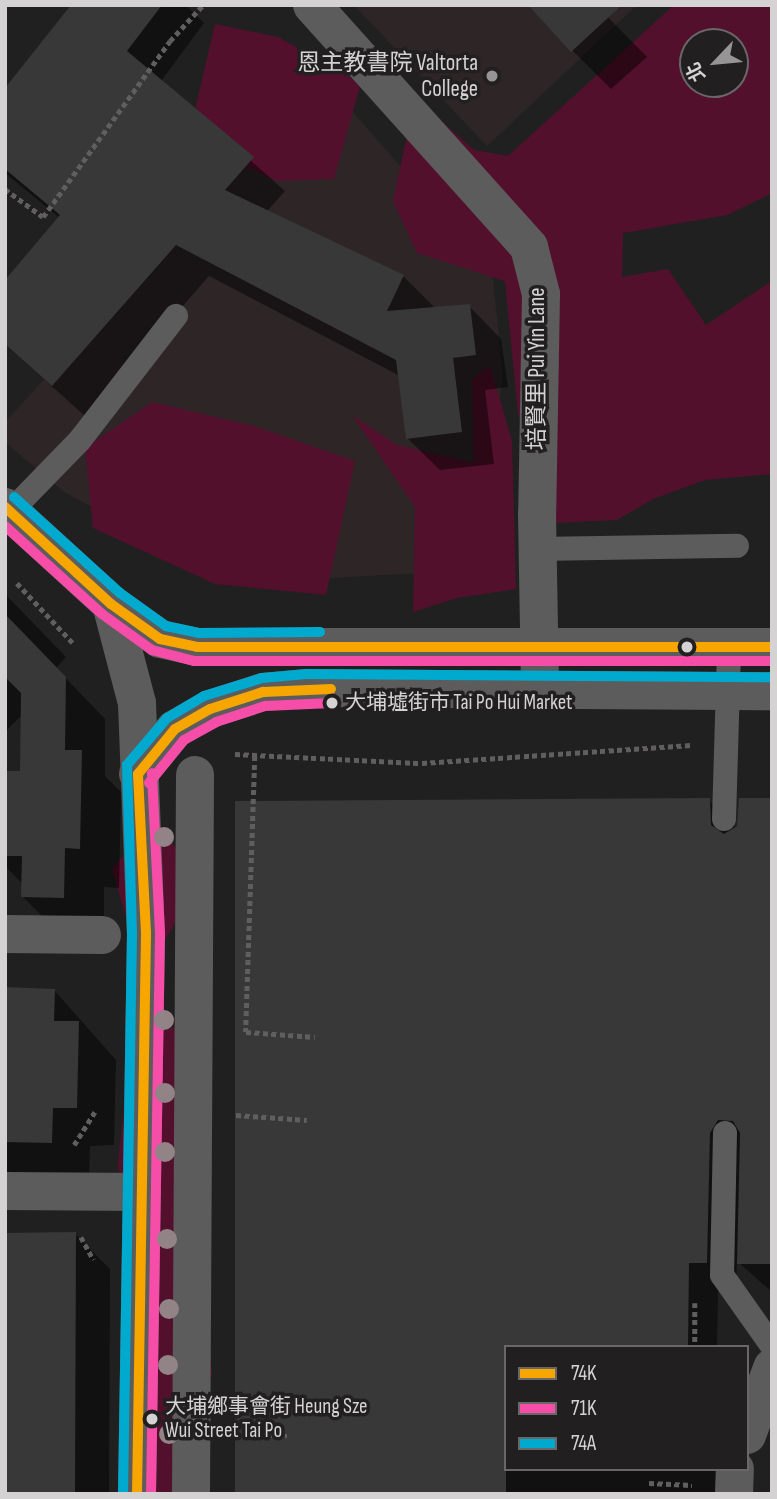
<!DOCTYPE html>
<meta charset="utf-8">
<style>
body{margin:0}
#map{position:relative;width:777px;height:1499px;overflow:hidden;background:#212020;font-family:"Sofia Sans Condensed","Noto Sans TC",sans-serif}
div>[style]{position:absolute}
.built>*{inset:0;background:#2e2527}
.green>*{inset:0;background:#53102c}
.shadow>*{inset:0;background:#0007}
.building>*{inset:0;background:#383838}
.path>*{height:4.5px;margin-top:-2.25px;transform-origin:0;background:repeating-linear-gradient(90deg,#605e5f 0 5px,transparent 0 8.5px)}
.lane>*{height:24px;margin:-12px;padding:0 12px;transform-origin:12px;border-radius:12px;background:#5c5c5c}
.street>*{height:38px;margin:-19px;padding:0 19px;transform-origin:19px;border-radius:19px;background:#5c5c5c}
.secondary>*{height:38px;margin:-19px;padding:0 19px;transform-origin:19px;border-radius:19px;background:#5c5c5c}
.bus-1>*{height:10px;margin:-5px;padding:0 5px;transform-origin:5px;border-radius:5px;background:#f7a600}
.bus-2>*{height:10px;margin:-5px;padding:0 5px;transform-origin:5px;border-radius:5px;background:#f54da8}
.bus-3>*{height:10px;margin:-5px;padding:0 5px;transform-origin:5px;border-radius:5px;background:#00a9ce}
.trees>*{width:20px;height:20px;margin:-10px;border-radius:50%;background:#928387}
.dots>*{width:19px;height:19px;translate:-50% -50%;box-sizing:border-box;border:4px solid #221f20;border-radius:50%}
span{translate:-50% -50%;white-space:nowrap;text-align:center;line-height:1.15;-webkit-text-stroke:7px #221f20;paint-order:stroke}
.bus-label{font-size:21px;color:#d5d2d3}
.left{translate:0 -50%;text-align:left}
.poi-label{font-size:23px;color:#d5d2d3}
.right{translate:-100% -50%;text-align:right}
.street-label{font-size:23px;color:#d5d2d3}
.frame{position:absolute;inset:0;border:7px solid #d5d2d3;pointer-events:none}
.legend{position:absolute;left:504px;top:1345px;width:245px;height:126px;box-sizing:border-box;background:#221f20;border:2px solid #6a6768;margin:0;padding:9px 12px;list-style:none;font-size:21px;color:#d5d2d3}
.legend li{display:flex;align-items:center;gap:14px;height:35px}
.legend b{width:35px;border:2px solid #6a6768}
.north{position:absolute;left:679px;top:28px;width:70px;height:70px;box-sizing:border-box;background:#221f20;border:2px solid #6a6768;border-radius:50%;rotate:244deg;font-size:19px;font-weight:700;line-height:28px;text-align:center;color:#d5d2d3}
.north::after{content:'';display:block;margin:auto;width:24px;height:32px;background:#969494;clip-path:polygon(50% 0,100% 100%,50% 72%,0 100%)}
</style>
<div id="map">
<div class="built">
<div style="clip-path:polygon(354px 5px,637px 5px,487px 146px)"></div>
<div style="clip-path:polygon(322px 77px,430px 200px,490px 251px,503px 377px,484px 489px,437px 572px,261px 582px,141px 533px,64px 492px,5px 442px,5px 422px)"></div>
</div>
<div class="green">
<div style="clip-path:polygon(evenodd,674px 5px,772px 5px,772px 193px,727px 215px,623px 233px,622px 277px,668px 269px,706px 325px,772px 281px,772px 474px,705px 480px,653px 499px,617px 520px,554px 523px,518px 413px,505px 281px,417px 253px,393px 201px,415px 98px,474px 150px,508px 156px,674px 5px,693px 42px,735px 42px,735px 84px,693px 84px,693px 42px)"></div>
<div style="clip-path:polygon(215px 24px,278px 37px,361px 83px,334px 179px,277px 181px,188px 140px)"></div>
<div style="clip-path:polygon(490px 366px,512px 441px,516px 589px,457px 598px,413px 612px,415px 507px,352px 415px,397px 445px,474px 463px,472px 379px)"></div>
<div style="clip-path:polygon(152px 402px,254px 426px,355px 461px,326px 595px,215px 584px,93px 528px,85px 448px)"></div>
<div style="clip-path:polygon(156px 818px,177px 850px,181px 914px,157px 952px,135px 948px,112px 869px)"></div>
<div style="clip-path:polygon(178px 1027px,212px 1375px,179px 1464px,179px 1494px,152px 1494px,118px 1163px,132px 1035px)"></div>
</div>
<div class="shadow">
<div style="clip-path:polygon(73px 5px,186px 5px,204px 23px,161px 81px,285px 191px,267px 211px,403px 276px,436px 309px,469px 306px,501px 339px,508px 387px,485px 390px,494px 464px,440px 470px,407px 438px,400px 376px,209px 276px,86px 417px,5px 344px,60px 218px,5px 173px,5px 91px)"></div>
<div style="clip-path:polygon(596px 5px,647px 57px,611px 89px,572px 50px)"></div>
<div style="clip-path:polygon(5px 594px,66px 657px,56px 668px,105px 719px,105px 776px,121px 792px,119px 888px,104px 887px,104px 938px,63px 937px,23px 897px,23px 884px,5px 866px,5px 773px,21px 773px,22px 715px,5px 732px)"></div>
<div style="clip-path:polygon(709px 800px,738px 830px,772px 800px,772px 1292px,737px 1261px,736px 1292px,718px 1291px,717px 1347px,506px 1347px,506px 1469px,716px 1469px,715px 1494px,237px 1494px)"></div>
<div style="clip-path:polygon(5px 990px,54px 990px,116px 1060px,114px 1145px,90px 1146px,89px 1181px,5px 1178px)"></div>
<div style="clip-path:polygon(75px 1234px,110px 1269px,109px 1494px,5px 1494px)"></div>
</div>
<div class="building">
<div style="clip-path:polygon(71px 5px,162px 5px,127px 51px,254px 157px,225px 190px,404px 275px,387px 311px,470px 304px,476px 355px,453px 358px,462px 432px,406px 439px,396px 360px,176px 245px,52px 386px,5px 344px,5px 280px,60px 215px,5px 169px,5px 88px)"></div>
<div style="clip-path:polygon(528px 5px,622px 5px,571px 52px)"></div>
<div style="clip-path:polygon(5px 614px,66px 677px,65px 750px,82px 750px,80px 849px,65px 848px,64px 898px,21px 897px,22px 856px,5px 856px,5px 771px,20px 771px,21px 693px,5px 677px)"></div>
<div style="clip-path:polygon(710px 798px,711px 825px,724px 834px,737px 826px,739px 798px,772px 798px,772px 1264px,737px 1264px,740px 1133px,733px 1121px,718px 1120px,710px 1133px,707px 1263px,689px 1263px,688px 1347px,506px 1347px,506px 1494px,235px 1494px,235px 801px)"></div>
<div style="clip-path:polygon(5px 987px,55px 989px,54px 1021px,79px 1021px,77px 1108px,53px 1108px,52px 1143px,5px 1142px)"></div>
<div style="clip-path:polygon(76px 1232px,75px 1494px,5px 1494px,5px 1233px)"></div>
</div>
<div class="path">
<div style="left:5px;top:189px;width:47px;rotate:36.4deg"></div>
<div style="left:43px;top:217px;width:217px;rotate:-54.2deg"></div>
<div style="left:170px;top:41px;width:49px;rotate:-47.5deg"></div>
<div style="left:17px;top:583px;width:82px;rotate:47deg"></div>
<div style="left:235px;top:754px;width:187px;rotate:2.8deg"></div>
<div style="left:422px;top:763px;width:270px;rotate:-3.8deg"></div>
<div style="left:255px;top:756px;width:276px;rotate:91.9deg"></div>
<div style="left:246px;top:1032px;width:69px;rotate:4.1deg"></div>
<div style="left:236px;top:1115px;width:71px;rotate:4deg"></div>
<div style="left:74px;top:1145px;width:39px;rotate:-58deg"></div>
<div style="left:81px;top:1237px;width:26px;rotate:61deg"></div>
<div style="left:695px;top:1303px;width:44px;rotate:90deg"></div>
<div style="left:234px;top:1436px;width:53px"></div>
<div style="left:649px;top:1483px;width:43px;rotate:2.7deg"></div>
</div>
<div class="lane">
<div style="left:10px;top:512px;width:100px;rotate:-45.8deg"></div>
<div style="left:80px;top:440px;width:157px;rotate:-52.3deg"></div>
<div style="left:537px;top:549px;width:200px;rotate:-0.9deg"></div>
<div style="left:724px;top:819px;width:171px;rotate:-88.3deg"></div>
<div style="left:725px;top:1133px;width:142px;rotate:91.2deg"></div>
<div style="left:722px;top:1275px;width:87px;rotate:54.8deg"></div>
</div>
<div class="street">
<div style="left:312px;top:5px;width:325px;rotate:48.1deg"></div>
<div style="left:529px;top:247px;width:49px;rotate:75.7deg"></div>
<div style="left:541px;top:294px;width:220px;rotate:91deg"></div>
<div style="left:537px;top:514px;width:177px;rotate:89deg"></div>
<div style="left:5px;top:934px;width:97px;rotate:0.6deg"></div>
<div style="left:5px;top:1191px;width:137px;rotate:0.4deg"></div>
<div style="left:747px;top:1435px;width:72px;rotate:-69.5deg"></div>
<div style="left:191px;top:1494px;width:719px;rotate:-89.68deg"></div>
<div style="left:734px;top:1494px;width:25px;rotate:-88deg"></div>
</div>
<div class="secondary">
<div style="left:5px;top:507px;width:144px;rotate:42.5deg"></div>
<div style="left:111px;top:604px;width:60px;rotate:35.5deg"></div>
<div style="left:160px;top:639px;width:38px;rotate:12deg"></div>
<div style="left:197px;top:647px;width:575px"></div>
<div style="left:111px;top:604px;width:102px;rotate:75.3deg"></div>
<div style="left:137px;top:703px;width:230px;rotate:87.8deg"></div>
<div style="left:146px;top:933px;width:561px;rotate:90.92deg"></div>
<div style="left:138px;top:774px;width:58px;rotate:-50.6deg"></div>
<div style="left:175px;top:729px;width:40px;rotate:-29.7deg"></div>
<div style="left:210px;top:709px;width:56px;rotate:-17.8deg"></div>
<div style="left:263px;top:692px;width:44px;rotate:-5.2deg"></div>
<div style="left:307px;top:688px;width:465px;rotate:0.4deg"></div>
</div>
<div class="bus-1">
<div style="left:5px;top:507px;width:144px;rotate:42.5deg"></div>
<div style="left:111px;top:604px;width:60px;rotate:35.5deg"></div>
<div style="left:160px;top:639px;width:38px;rotate:12deg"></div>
<div style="left:197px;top:647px;width:575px"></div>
<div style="left:138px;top:774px;width:58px;rotate:-50.6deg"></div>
<div style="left:175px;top:729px;width:40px;rotate:-29.7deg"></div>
<div style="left:210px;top:709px;width:56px;rotate:-17.8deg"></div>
<div style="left:263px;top:692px;width:68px;rotate:-2.5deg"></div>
<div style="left:137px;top:1494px;width:561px;rotate:-89.08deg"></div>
<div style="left:146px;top:933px;width:159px;rotate:-92.9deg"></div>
</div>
<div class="bus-2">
<div style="left:5px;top:526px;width:131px;rotate:42.2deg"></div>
<div style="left:102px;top:614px;width:62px;rotate:35.8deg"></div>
<div style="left:152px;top:650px;width:43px;rotate:14.7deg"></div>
<div style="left:194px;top:661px;width:578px"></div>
<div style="left:149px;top:783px;width:55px;rotate:-50.9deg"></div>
<div style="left:184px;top:740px;width:37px;rotate:-29deg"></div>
<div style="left:216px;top:722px;width:52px;rotate:-18.1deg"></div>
<div style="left:265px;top:706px;width:67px;rotate:-2.6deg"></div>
<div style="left:151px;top:1494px;width:561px;rotate:-89.08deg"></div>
<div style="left:160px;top:933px;width:160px;rotate:-92.9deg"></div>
</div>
<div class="bus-3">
<div style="left:14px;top:497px;width:143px;rotate:42.2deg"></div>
<div style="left:120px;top:593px;width:57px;rotate:35.7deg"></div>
<div style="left:166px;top:626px;width:33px;rotate:12deg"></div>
<div style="left:198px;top:633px;width:122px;rotate:-0.5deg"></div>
<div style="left:123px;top:1494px;width:561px;rotate:-89.08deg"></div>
<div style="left:132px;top:933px;width:168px;rotate:-91.7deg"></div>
<div style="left:127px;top:765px;width:62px;rotate:-49.6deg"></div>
<div style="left:167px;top:718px;width:43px;rotate:-30.7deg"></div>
<div style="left:204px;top:696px;width:61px;rotate:-17.2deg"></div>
<div style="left:262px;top:678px;width:45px;rotate:-5.1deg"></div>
<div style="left:307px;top:674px;width:465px;rotate:0.4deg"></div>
</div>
<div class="trees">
<div style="left:164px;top:837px"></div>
<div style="left:164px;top:1020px"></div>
<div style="left:165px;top:1093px"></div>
<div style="left:165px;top:1152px"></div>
<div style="left:167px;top:1239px"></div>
<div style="left:169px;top:1309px"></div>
<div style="left:168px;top:1365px"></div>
<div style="left:169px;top:1434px"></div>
</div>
<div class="dots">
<div style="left:492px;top:76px;background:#969494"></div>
<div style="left:687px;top:647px;background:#d5d2d3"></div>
<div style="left:332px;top:703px;background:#d5d2d3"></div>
<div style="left:152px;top:1419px;background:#d5d2d3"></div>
</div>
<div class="bus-label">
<span class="left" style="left:345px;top:703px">大埔墟街市 Tai Po Hui Market</span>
<span class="left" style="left:165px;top:1419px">大埔鄉事會街 Heung Sze<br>Wui Street Tai Po</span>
</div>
<div class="poi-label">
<span class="right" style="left:478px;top:76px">恩主教書院 Valtorta<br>College</span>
</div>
<div class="street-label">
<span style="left:537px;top:369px;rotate:-90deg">培賢里 Pui Yin Lane</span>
</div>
<div class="frame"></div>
<ul class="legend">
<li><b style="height:9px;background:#f7a600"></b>74K</li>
<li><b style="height:9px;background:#f54da8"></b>71K</li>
<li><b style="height:9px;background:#00a9ce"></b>74A</li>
</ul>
<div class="north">北</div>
</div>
